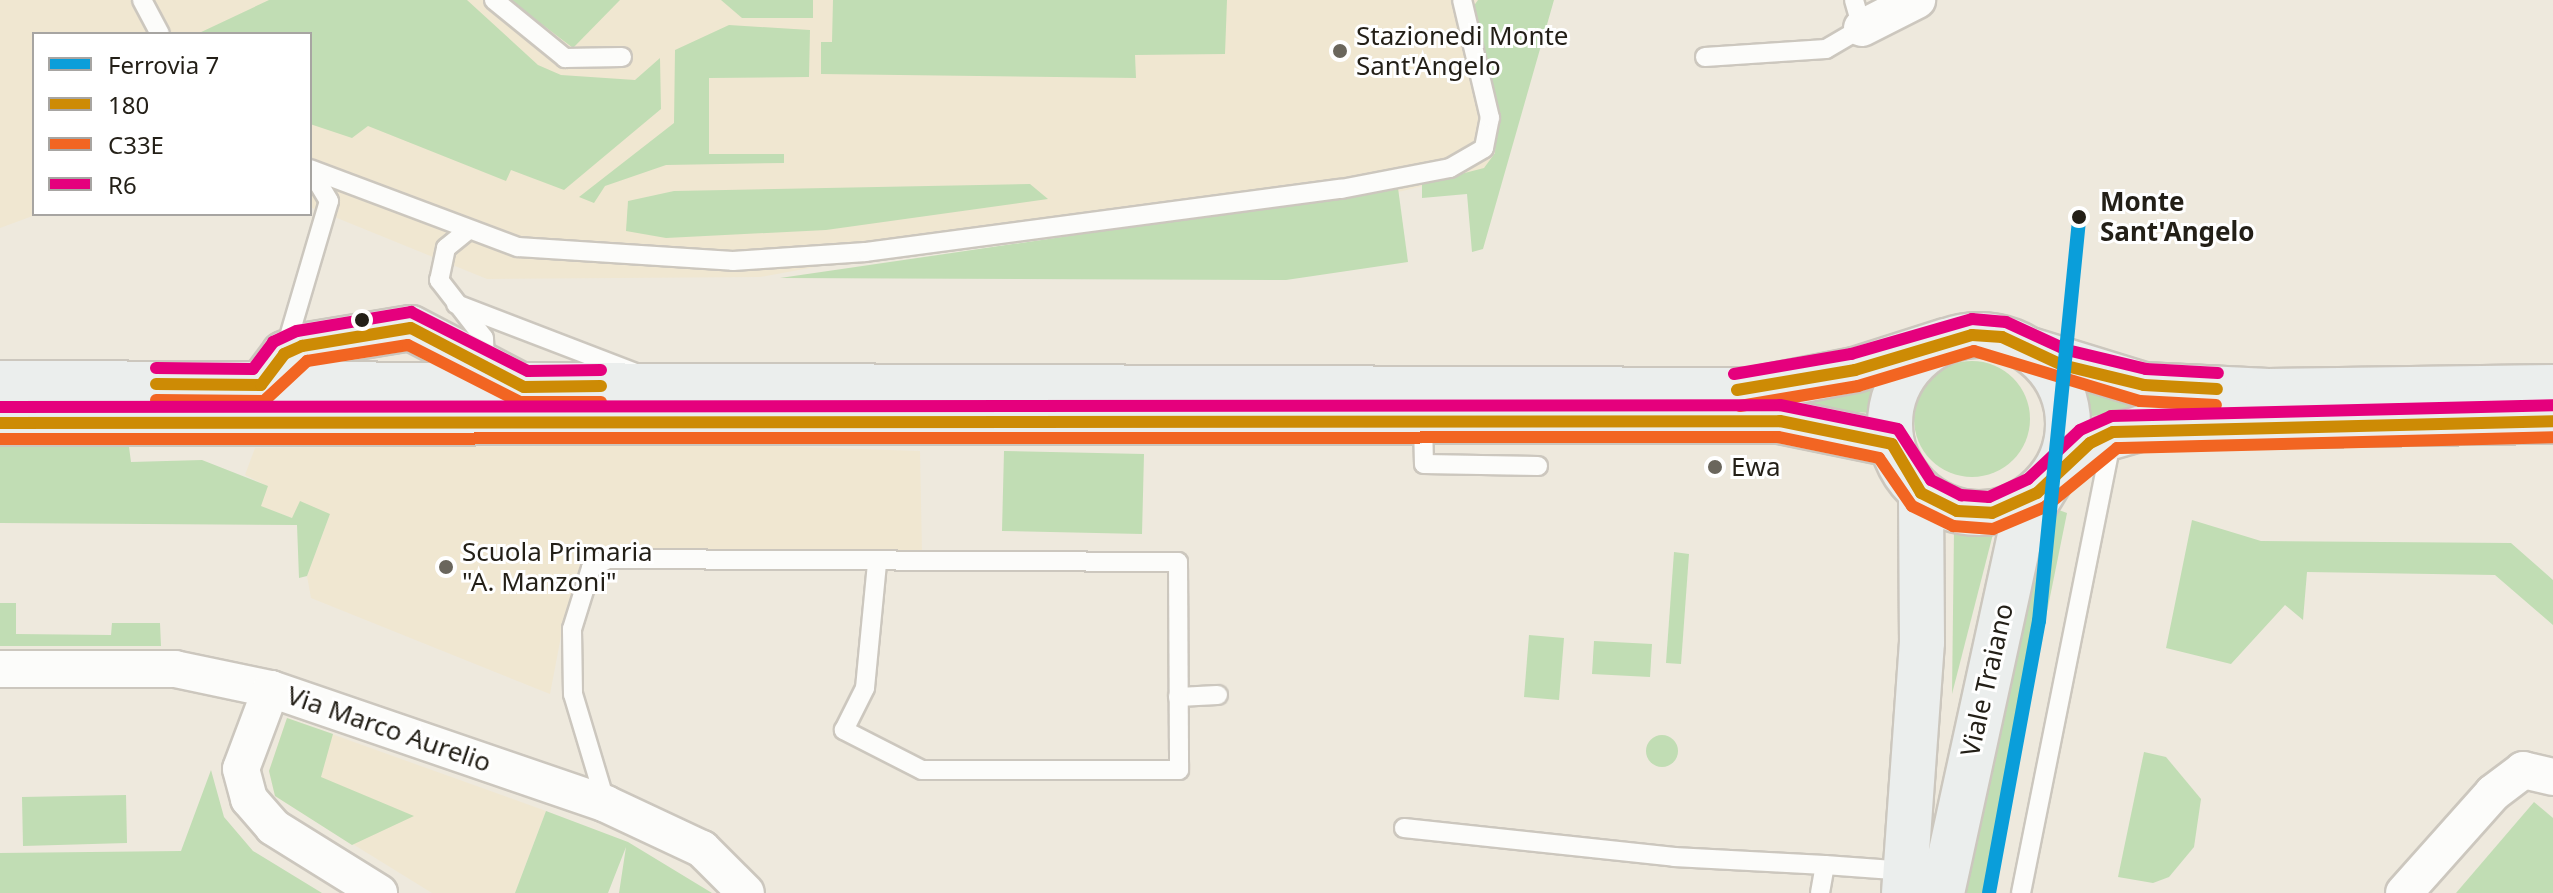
<!DOCTYPE html>
<style>
body{margin:0}
#map{position:relative;width:2553px;height:893px;overflow:hidden;background:#eee9dd;font-family:"Noto Sans",sans-serif}
div>[style]{position:absolute}
.built>*{inset:0;background:#f0e7d1}
.green>*{inset:0;background:#c1ddb4}
.round{border-radius:50%}
.roads{filter:drop-shadow(2px 0 #ccc7be) drop-shadow(-2px 0 #ccc7be) drop-shadow(0 2px #ccc7be) drop-shadow(0 -2px #ccc7be)}
.service>*{height:18px;margin:-9px;padding:0 9px;transform-origin:9px;border-radius:9px;background:#fcfcfa}
.minor>*{height:36px;margin:-18px;padding:0 18px;transform-origin:18px;border-radius:18px;background:#fcfcfa}
.secondary>*{height:44px;margin:-22px;padding:0 22px;transform-origin:22px;border-radius:22px;background:#ebeeed}
.secondary>.ring{margin:-22px;padding:0;box-sizing:content-box;background:none;border:44px solid #ebeeed;border-radius:50%}
.bus-1>*{height:12px;margin:-6px;padding:0 6px;transform-origin:6px;border-radius:6px;background:#cd8b05}
.bus-2>*{height:12px;margin:-6px;padding:0 6px;transform-origin:6px;border-radius:6px;background:#f26522}
.bus-3>*{height:12px;margin:-6px;padding:0 6px;transform-origin:6px;border-radius:6px;background:#e5007d}
.rail-1>*{height:14px;margin:-7px;padding:0 7px;transform-origin:7px;border-radius:7px;background:#0a9eda}
.dots>*{width:22px;height:22px;translate:-50% -50%;box-sizing:border-box;border:4px solid #fff;border-radius:50%}
span{translate:-50% -50%;white-space:nowrap;text-align:center;line-height:1.15;-webkit-text-stroke:6px #fff;paint-order:stroke}
.poi-label{font-size:26px;color:#231f17}
.left{translate:0 -50%;text-align:left}
.stop-label{font-size:26px;color:#231f17;font-weight:700}
.street-label{font-size:26px;color:#231f17}
.legend{position:absolute;left:32px;top:32px;width:280px;height:184px;box-sizing:border-box;background:#fff;border:2px solid #a7a5a2;margin:0;padding:10px 14px;list-style:none;font-size:24px;color:#231f17}
.legend li{display:flex;align-items:center;gap:16px;height:40px}
.legend b{width:40px;border:2px solid #a7a5a2}
</style>
<div id="map">
<div class="built">
<div style="clip-path:polygon(0 0,1491px 0,1497px 168px,1328px 209px,1097px 215px,760px 277px,487px 279px,310px 207px,310px 34px,34px 34px,38px 214px,0 228px)"></div>
<div style="clip-path:polygon(740px 445px,920px 451px,922px 553px,648px 557px,589px 550px,566px 610px,550px 694px,311px 598px,307px 576px,330px 514px,292px 518px,260px 506px,267px 486px,245px 475px,255px 448px)"></div>
<div style="clip-path:polygon(287px 718px,546px 811px,515px 893px,432px 893px,275px 796px,269px 771px)"></div>
</div>
<div class="green">
<div style="clip-path:polygon(269px 0,467px 0,538px 65px,561px 75px,635px 80px,660px 58px,661px 109px,564px 190px,511px 170px,506px 181px,368px 126px,352px 138px,310px 124px,310px 34px,197px 34px)"></div>
<div style="clip-path:polygon(510px 0,620px 0,573px 48px)"></div>
<div style="clip-path:polygon(721px 0,813px 0,813px 18px,742px 18px)"></div>
<div style="clip-path:polygon(833px 0,1227px 0,1225px 54px,1135px 55px,1136px 78px,821px 74px,821px 42px,832px 42px)"></div>
<div style="clip-path:polygon(1478px 0,1554px 0,1483px 249px,1472px 252px,1467px 194px,1422px 198px,1422px 184px,1484px 168px,1495px 153px,1496px 100px,1461px 24px)"></div>
<div style="clip-path:polygon(729px 25px,810px 30px,809px 77px,709px 78px,709px 154px,784px 154px,784px 163px,666px 165px,605px 186px,594px 203px,579px 197px,674px 123px,675px 50px)"></div>
<div style="clip-path:polygon(1030px 184px,1048px 199px,826px 230px,666px 238px,626px 231px,628px 201px,674px 191px)"></div>
<div style="clip-path:polygon(1398px 188px,1408px 262px,1286px 280px,780px 278px)"></div>
<div class="round" style="left:1914px;top:361px;width:116px;height:116px"></div>
<div style="clip-path:polygon(1874px 378px,1869px 413px,1747px 403px)"></div>
<div style="clip-path:polygon(2088px 386px,2155px 404px,2083px 418px)"></div>
<div style="clip-path:polygon(0 447px,129px 447px,131px 462px,202px 460px,268px 486px,261px 506px,292px 518px,300px 501px,330px 514px,307px 576px,299px 578px,297px 525px,0 523px)"></div>
<div style="clip-path:polygon(1004px 451px,1144px 454px,1142px 534px,1002px 531px)"></div>
<div style="clip-path:polygon(2048px 506px,2067px 513px,1990px 893px,1959px 893px)"></div>
<div style="clip-path:polygon(2192px 520px,2261px 541px,2511px 543px,2553px 580px,2553px 625px,2495px 575px,2307px 572px,2303px 620px,2285px 605px,2231px 664px,2166px 648px)"></div>
<div style="clip-path:polygon(1954px 531px,1993px 534px,1952px 694px)"></div>
<div style="clip-path:polygon(1674px 552px,1689px 554px,1681px 664px,1666px 663px)"></div>
<div style="clip-path:polygon(0 603px,16px 603px,16px 634px,111px 635px,112px 623px,160px 623px,161px 646px,0 646px)"></div>
<div style="clip-path:polygon(1529px 635px,1564px 638px,1559px 700px,1524px 697px)"></div>
<div style="clip-path:polygon(1594px 641px,1652px 644px,1650px 677px,1592px 674px)"></div>
<div style="clip-path:polygon(287px 718px,333px 734px,321px 777px,414px 816px,352px 845px,275px 796px,269px 771px)"></div>
<div class="round" style="left:1646px;top:735px;width:32px;height:32px"></div>
<div style="clip-path:polygon(2144px 752px,2166px 757px,2201px 799px,2194px 847px,2169px 877px,2153px 883px,2118px 877px)"></div>
<div style="clip-path:polygon(211px 770px,224px 817px,253px 851px,322px 893px,0 893px,0 853px,181px 851px)"></div>
<div style="clip-path:polygon(126px 795px,127px 843px,23px 846px,22px 797px)"></div>
<div style="clip-path:polygon(2534px 802px,2553px 818px,2553px 893px,2456px 893px)"></div>
<div style="clip-path:polygon(546px 811px,628px 842px,712px 893px,619px 893px,626px 847px,608px 893px,515px 893px)"></div>
</div>
<div class="roads">
<div class="service">
<div style="left:142px;top:0;width:38px;rotate:62deg"></div>
<div style="left:494px;top:0;width:92px;rotate:39.2deg"></div>
<div style="left:565px;top:58px;width:57px;rotate:-1deg"></div>
<div style="left:1705px;top:57px;width:121px;rotate:-3.8deg"></div>
<div style="left:1826px;top:49px;width:42px;rotate:-30.3deg"></div>
<div style="left:1862px;top:28px;width:29px;rotate:-106deg"></div>
<div style="left:310px;top:169px;width:222px;rotate:20.6deg"></div>
<div style="left:518px;top:247px;width:215px;rotate:3.7deg"></div>
<div style="left:733px;top:261px;width:133px;rotate:-3.9deg"></div>
<div style="left:866px;top:252px;width:479px;rotate:-7.6deg"></div>
<div style="left:1341px;top:189px;width:111px;rotate:-10.9deg"></div>
<div style="left:1450px;top:168px;width:39px;rotate:-30deg"></div>
<div style="left:1484px;top:148px;width:31px;rotate:-79deg"></div>
<div style="left:1490px;top:118px;width:121px;rotate:-103.3deg"></div>
<div style="left:467px;top:231px;width:27px;rotate:141deg"></div>
<div style="left:446px;top:248px;width:33px;rotate:102deg"></div>
<div style="left:439px;top:280px;width:73px;rotate:52.2deg"></div>
<div style="left:484px;top:338px;width:28px;rotate:88deg"></div>
<div style="left:456px;top:304px;width:190px;rotate:21deg"></div>
<div style="left:286px;top:347px;width:152px;rotate:-73.6deg"></div>
<div style="left:329px;top:201px;width:33px;rotate:-121deg"></div>
<div style="left:1423px;top:421px;width:43px;rotate:88.7deg"></div>
<div style="left:1424px;top:464px;width:114px;rotate:1deg"></div>
<div style="left:1178px;top:697px;width:40px;rotate:-2.9deg"></div>
<div style="left:606px;top:804px;width:115px;rotate:-106.7deg"></div>
<div style="left:573px;top:694px;width:65px;rotate:-90.9deg"></div>
<div style="left:572px;top:629px;width:64px;rotate:-72.7deg"></div>
<div style="left:591px;top:568px;width:19px;rotate:-28deg"></div>
<div style="left:608px;top:559px;width:570px;rotate:0.3deg"></div>
<div style="left:1178px;top:562px;width:208px;rotate:89.7deg"></div>
<div style="left:1179px;top:770px;width:257px;rotate:180deg"></div>
<div style="left:922px;top:770px;width:88px;rotate:-152.9deg"></div>
<div style="left:844px;top:730px;width:47px;rotate:-63.4deg"></div>
<div style="left:865px;top:688px;width:125px;rotate:-84.5deg"></div>
<div style="left:1404px;top:828px;width:272px;rotate:6.1deg"></div>
<div style="left:1674px;top:857px;width:151px;rotate:3deg"></div>
<div style="left:1820px;top:893px;width:28px;rotate:-80deg"></div>
<div style="left:1825px;top:865px;width:82px;rotate:4.2deg"></div>
<div style="left:2021px;top:893px;width:464px;rotate:-78.7deg"></div>
</div>
<div class="minor">
<div style="left:1862px;top:28px;width:62px;rotate:-27deg"></div>
<div style="left:0;top:669px;width:175px"></div>
<div style="left:175px;top:669px;width:98px;rotate:11.8deg"></div>
<div style="left:271px;top:689px;width:354px;rotate:18.9deg"></div>
<div style="left:606px;top:804px;width:106px;rotate:25.1deg"></div>
<div style="left:702px;top:849px;width:62px;rotate:45deg"></div>
<div style="left:271px;top:689px;width:85px;rotate:110.6deg"></div>
<div style="left:241px;top:769px;width:31px;rotate:75deg"></div>
<div style="left:249px;top:799px;width:37px;rotate:49deg"></div>
<div style="left:273px;top:827px;width:125px;rotate:31.9deg"></div>
<div style="left:2404px;top:893px;width:134px;rotate:-48.3deg"></div>
<div style="left:2493px;top:793px;width:38px;rotate:-37deg"></div>
<div style="left:2523px;top:770px;width:31px;rotate:13deg"></div>
</div>
<div class="secondary">
<div class="ring" style="left:1890px;top:335px;width:134px;height:134px"></div>
<div style="left:2030px;top:350px;width:119px;rotate:17.1deg"></div>
<div style="left:2144px;top:385px;width:124px;rotate:2.8deg"></div>
<div style="left:2268px;top:391px;width:285px;rotate:-0.8deg"></div>
<div style="left:0;top:383px;width:1752px;rotate:0.23deg"></div>
<div style="left:1752px;top:390px;width:105px;rotate:-11deg"></div>
<div style="left:1855px;top:370px;width:96px;rotate:-17.7deg"></div>
<div style="left:261px;top:385px;width:39px;rotate:-53deg"></div>
<div style="left:284px;top:354px;width:20px;rotate:-24deg"></div>
<div style="left:302px;top:346px;width:110px;rotate:-9.4deg"></div>
<div style="left:411px;top:328px;width:125px;rotate:27.6deg"></div>
<div style="left:0;top:423px;width:1780px;rotate:-0.06deg"></div>
<div style="left:1780px;top:421px;width:114px;rotate:11.6deg"></div>
<div style="left:1904px;top:893px;width:252px;rotate:-85.9deg"></div>
<div style="left:1922px;top:642px;width:149px;rotate:-90.4deg"></div>
<div style="left:1942px;top:893px;width:376px;rotate:-77.7deg"></div>
<div style="left:2022px;top:526px;width:60px;rotate:-58.7deg"></div>
<div style="left:2053px;top:475px;width:49px;rotate:-40.9deg"></div>
<div style="left:2090px;top:443px;width:54px;rotate:-16.1deg"></div>
<div style="left:2142px;top:428px;width:411px;rotate:-1deg"></div>
</div>
</div>
<div class="bus-1">
<div style="left:156px;top:384px;width:105px;rotate:0.5deg"></div>
<div style="left:261px;top:385px;width:39px;rotate:-53deg"></div>
<div style="left:284px;top:354px;width:20px;rotate:-24deg"></div>
<div style="left:302px;top:346px;width:110px;rotate:-9.4deg"></div>
<div style="left:411px;top:328px;width:127px;rotate:27.6deg"></div>
<div style="left:524px;top:387px;width:77px;rotate:-0.7deg"></div>
<div style="left:1737px;top:390px;width:120px;rotate:-9.6deg"></div>
<div style="left:1855px;top:370px;width:122px;rotate:-16.7deg"></div>
<div style="left:1972px;top:335px;width:30px;rotate:4deg"></div>
<div style="left:2002px;top:337px;width:66px;rotate:25deg"></div>
<div style="left:2062px;top:365px;width:84px;rotate:13.7deg"></div>
<div style="left:2144px;top:385px;width:73px;rotate:3.1deg"></div>
<div style="left:0;top:423px;width:1780px;rotate:-0.06deg"></div>
<div style="left:1780px;top:421px;width:114px;rotate:11.6deg"></div>
<div style="left:1892px;top:444px;width:57px;rotate:59.4deg"></div>
<div style="left:1921px;top:493px;width:40px;rotate:26.6deg"></div>
<div style="left:1957px;top:511px;width:35px;rotate:3deg"></div>
<div style="left:1992px;top:513px;width:49px;rotate:-24deg"></div>
<div style="left:2037px;top:493px;width:73px;rotate:-43.3deg"></div>
<div style="left:2090px;top:443px;width:25px;rotate:-26deg"></div>
<div style="left:2113px;top:432px;width:440px;rotate:-1.4deg"></div>
</div>
<div class="bus-2">
<div style="left:156px;top:400px;width:108px;rotate:0.5deg"></div>
<div style="left:264px;top:401px;width:59px;rotate:-42.9deg"></div>
<div style="left:307px;top:361px;width:102px;rotate:-9deg"></div>
<div style="left:408px;top:345px;width:126px;rotate:27deg"></div>
<div style="left:520px;top:402px;width:81px"></div>
<div style="left:1740px;top:406px;width:120px;rotate:-9.6deg"></div>
<div style="left:1858px;top:386px;width:121px;rotate:-16.8deg"></div>
<div style="left:1974px;top:351px;width:173px;rotate:16.8deg"></div>
<div style="left:2140px;top:401px;width:76px;rotate:3deg"></div>
<div style="left:0;top:439px;width:1778px;rotate:-0.06deg"></div>
<div style="left:1778px;top:437px;width:103px;rotate:11.7deg"></div>
<div style="left:1879px;top:458px;width:58px;rotate:55.5deg"></div>
<div style="left:1912px;top:506px;width:46px;rotate:26deg"></div>
<div style="left:1953px;top:526px;width:40px;rotate:4.3deg"></div>
<div style="left:1993px;top:529px;width:56px;rotate:-22.9deg"></div>
<div style="left:2045px;top:507px;width:93px;rotate:-39.3deg"></div>
<div style="left:2117px;top:448px;width:436px;rotate:-1.4deg"></div>
</div>
<div class="bus-3">
<div style="left:156px;top:368px;width:97px;rotate:0.6deg"></div>
<div style="left:253px;top:369px;width:34px;rotate:-53deg"></div>
<div style="left:273px;top:342px;width:26px;rotate:-25deg"></div>
<div style="left:297px;top:331px;width:116px;rotate:-9.5deg"></div>
<div style="left:411px;top:312px;width:131px;rotate:26.8deg"></div>
<div style="left:528px;top:371px;width:73px;rotate:-0.8deg"></div>
<div style="left:1734px;top:374px;width:119px;rotate:-9.7deg"></div>
<div style="left:1851px;top:354px;width:126px;rotate:-16.1deg"></div>
<div style="left:1972px;top:319px;width:34px;rotate:5deg"></div>
<div style="left:2006px;top:322px;width:67px;rotate:24.7deg"></div>
<div style="left:2067px;top:350px;width:81px;rotate:13.5deg"></div>
<div style="left:2146px;top:369px;width:72px;rotate:3.2deg"></div>
<div style="left:0;top:407px;width:1780px;rotate:-0.06deg"></div>
<div style="left:1780px;top:405px;width:120px;rotate:11.5deg"></div>
<div style="left:1898px;top:429px;width:61px;rotate:57.1deg"></div>
<div style="left:1931px;top:480px;width:34px;rotate:27deg"></div>
<div style="left:1961px;top:495px;width:28px;rotate:4deg"></div>
<div style="left:1989px;top:497px;width:43px;rotate:-24.8deg"></div>
<div style="left:2028px;top:479px;width:71px;rotate:-43.3deg"></div>
<div style="left:2080px;top:430px;width:34px;rotate:-24deg"></div>
<div style="left:2111px;top:416px;width:442px;rotate:-1.4deg"></div>
</div>
<div class="rail-1">
<div style="left:1989px;top:893px;width:277px;rotate:-79.6deg"></div>
<div style="left:2039px;top:621px;width:406px;rotate:-84.3deg"></div>
</div>
<div class="dots">
<div style="left:1340px;top:51px;background:#6a665c"></div>
<div style="left:2079px;top:217px;background:#231f17"></div>
<div style="left:362px;top:320px;background:#231f17"></div>
<div style="left:1715px;top:467px;background:#6a665c"></div>
<div style="left:446px;top:567px;background:#6a665c"></div>
</div>
<div class="poi-label">
<span class="left" style="left:1356px;top:51px">Stazionedi Monte<br>Sant'Angelo</span>
<span class="left" style="left:1731px;top:467px">Ewa</span>
<span class="left" style="left:462px;top:567px">Scuola Primaria<br>"A. Manzoni"</span>
</div>
<div class="stop-label">
<span class="left" style="left:2100px;top:217px">Monte<br>Sant'Angelo</span>
</div>
<div class="street-label">
<span style="left:1987px;top:680px;rotate:-77deg">Viale Traiano</span>
<span style="left:389px;top:729px;rotate:19deg">Via Marco Aurelio</span>
</div>
<ul class="legend">
<li><b style="height:10px;background:#0a9eda"></b>Ferrovia 7</li>
<li><b style="height:10px;background:#cd8b05"></b>180</li>
<li><b style="height:10px;background:#f26522"></b>C33E</li>
<li><b style="height:10px;background:#e5007d"></b>R6</li>
</ul>
</div>
